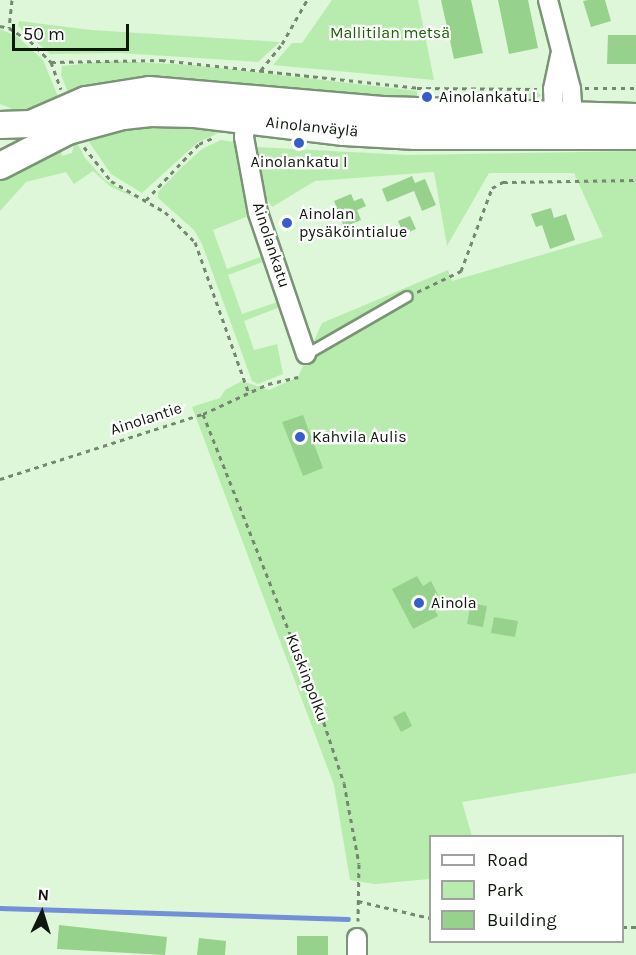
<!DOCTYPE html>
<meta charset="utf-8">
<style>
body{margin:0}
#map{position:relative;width:636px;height:955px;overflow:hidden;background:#ddf7d8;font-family:Karla,sans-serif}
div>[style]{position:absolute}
.green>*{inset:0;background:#b8ecae}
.stream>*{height:4.5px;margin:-2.25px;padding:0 2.25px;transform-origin:2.25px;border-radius:2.25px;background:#728fd8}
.building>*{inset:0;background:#97d28c}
.path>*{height:3px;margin-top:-1.5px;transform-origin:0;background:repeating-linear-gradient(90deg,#758671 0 4.5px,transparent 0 9px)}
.roads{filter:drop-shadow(2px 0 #7b9376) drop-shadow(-2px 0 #7b9376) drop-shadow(0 2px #7b9376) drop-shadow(0 -2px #7b9376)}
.service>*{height:9px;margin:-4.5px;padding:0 4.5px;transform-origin:4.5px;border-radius:4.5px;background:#fff}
.minor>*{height:18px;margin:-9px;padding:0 9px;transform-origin:9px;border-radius:9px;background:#fff}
.secondary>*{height:26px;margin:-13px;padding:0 13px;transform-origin:13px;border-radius:13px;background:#fff}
.dots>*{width:16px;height:16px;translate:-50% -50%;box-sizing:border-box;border:3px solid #fff;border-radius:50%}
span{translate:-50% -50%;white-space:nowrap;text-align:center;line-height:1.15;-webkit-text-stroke:4.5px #fff;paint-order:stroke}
.park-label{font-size:16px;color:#186502}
.poi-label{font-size:16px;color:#0f180d}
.left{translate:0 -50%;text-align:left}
.street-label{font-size:16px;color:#0f180d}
.legend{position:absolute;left:429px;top:835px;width:195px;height:108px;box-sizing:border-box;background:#fff;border:2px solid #9fa39e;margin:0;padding:8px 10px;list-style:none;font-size:18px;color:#0f180d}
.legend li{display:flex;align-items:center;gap:12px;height:30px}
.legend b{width:30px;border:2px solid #9fa39e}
.north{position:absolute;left:12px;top:883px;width:60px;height:60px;-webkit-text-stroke:4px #fff;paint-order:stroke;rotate:4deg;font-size:16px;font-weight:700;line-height:24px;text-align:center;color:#0f180d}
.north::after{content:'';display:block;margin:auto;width:21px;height:27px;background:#0f180d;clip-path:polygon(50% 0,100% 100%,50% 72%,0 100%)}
.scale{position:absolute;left:12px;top:24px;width:117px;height:27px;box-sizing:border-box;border:3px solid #0f180d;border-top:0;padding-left:8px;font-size:18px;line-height:21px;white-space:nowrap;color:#0f180d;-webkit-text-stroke:4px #fff;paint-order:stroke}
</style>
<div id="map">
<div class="green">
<div style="clip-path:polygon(332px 0,418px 0,434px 80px,273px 65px,292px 43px,302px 43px)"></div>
<div style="clip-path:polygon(19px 21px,91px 30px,280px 42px,258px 62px,120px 53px,50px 54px,18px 26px)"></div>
<div style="clip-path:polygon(0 29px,18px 37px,43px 60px,59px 99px,20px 112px,0 104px)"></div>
<div style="clip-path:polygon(112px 61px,193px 65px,417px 91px,417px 100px,153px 79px,108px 82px,69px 95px,61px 75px,62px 66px)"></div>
<div style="clip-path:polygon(538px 93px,541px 95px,533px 102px,476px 102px,476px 94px)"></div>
<div style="clip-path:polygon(155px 120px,223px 131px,197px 143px,142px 193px,111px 174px,85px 136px)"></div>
<div style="clip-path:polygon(75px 139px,85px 158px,105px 180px,140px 200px,111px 187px,93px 171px,74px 184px,66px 172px,26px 182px,0 211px,0 179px,60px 145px,62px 156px,72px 153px)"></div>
<div style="clip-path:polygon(221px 140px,234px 142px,251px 215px,213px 230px,227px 269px,263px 256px,265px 261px,228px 275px,242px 314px,278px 302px,280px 307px,244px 321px,254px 350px,277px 344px,283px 374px,258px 384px,252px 381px,202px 244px,194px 230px,158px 198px,158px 192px,180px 169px,202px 149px)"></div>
<div style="clip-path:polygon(257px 147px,407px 155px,636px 151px,636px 773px,462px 802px,472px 836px,430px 836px,430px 879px,375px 884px,350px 880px,334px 785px,192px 407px,220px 398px,225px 390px,242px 381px,269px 390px,298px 377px,322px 323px,448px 270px,452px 281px,603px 237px,574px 173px,489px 173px,447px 246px,434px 172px,315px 181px,272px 207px,264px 195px)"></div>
</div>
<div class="stream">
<div style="left:0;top:908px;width:348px;rotate:1.8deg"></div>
</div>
<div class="building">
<div style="clip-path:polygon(441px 0,471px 0,483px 53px,454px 59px)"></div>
<div style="clip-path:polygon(498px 0,528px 0,538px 48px,509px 54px)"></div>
<div style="clip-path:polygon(588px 0,605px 0,611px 21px,591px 27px,583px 1px)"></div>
<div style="clip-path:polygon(608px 35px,636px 35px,636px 64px,607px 64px)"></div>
<div style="clip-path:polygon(412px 176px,415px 183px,425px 179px,436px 205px,422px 211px,414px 191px,387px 202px,382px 189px)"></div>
<div style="clip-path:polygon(351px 194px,354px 201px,362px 198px,366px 206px,357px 210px,361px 220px,344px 227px,334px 201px)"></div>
<div style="clip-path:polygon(551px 208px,554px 218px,566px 214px,575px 240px,550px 249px,542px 225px,536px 227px,531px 214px)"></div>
<div style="clip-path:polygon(410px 216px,416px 229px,404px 234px,398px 221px)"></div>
<div style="clip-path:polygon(303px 415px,323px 468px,303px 476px,282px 422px)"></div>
<div style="clip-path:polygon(417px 576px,423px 586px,431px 581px,441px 601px,433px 606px,438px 616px,413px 629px,392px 589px)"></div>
<div style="clip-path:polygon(471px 603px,487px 606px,483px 627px,467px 624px)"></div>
<div style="clip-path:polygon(494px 617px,518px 621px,515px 637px,491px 633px)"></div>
<div style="clip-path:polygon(405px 711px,412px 726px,401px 732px,393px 717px)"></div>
<div style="clip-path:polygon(59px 925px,167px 937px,165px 955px,57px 949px)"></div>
<div style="clip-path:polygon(297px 936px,328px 936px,328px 955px,297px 955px)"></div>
<div style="clip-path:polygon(199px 938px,226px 941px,225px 955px,197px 955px)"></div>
</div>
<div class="path">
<div style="left:12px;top:0;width:28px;rotate:96deg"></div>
<div style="left:9px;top:28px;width:25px;rotate:32deg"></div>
<div style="left:30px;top:41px;width:30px;rotate:45deg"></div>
<div style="left:51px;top:62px;width:110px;rotate:-1deg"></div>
<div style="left:161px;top:60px;width:258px;rotate:6.2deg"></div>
<div style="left:417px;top:88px;width:120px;rotate:0.5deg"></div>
<div style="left:0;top:26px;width:9px;rotate:13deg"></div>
<div style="left:51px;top:62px;width:29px;rotate:70deg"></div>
<div style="left:261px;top:70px;width:33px;rotate:-51deg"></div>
<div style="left:282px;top:44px;width:51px;rotate:-60.4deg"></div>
<div style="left:585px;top:88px;width:51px"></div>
<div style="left:84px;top:147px;width:43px;rotate:51.5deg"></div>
<div style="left:111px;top:181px;width:62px;rotate:29.9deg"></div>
<div style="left:165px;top:212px;width:42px;rotate:45deg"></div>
<div style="left:195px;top:242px;width:161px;rotate:70.4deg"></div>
<div style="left:146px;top:200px;width:77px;rotate:-46.6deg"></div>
<div style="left:199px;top:144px;width:17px;rotate:-24deg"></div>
<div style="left:417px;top:292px;width:49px;rotate:-25.5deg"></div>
<div style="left:461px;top:271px;width:89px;rotate:-69.5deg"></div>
<div style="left:492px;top:188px;width:13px;rotate:-29deg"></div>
<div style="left:503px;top:182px;width:133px;rotate:-0.9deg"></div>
<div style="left:203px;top:414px;width:313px;rotate:68.4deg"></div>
<div style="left:318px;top:705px;width:82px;rotate:71.6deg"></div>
<div style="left:344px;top:783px;width:82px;rotate:79.5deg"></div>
<div style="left:359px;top:864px;width:57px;rotate:91deg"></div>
<div style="left:0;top:479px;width:213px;rotate:-17.8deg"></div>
<div style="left:203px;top:414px;width:72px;rotate:-24.8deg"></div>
<div style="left:268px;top:384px;width:31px;rotate:-13deg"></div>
<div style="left:358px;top:901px;width:74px;rotate:13.3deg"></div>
<div style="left:622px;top:927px;width:14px"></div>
</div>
<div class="roads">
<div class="service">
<div style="left:306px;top:354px;width:116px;rotate:-29.9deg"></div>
</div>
<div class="minor">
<div style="left:548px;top:0;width:92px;rotate:75.5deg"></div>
<div style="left:571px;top:89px;width:26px;rotate:86deg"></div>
<div style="left:573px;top:115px;width:12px;rotate:110deg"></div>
<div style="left:246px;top:109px;width:28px;rotate:94deg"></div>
<div style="left:244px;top:137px;width:77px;rotate:79.6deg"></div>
<div style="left:258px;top:213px;width:149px;rotate:71.2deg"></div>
<div style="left:559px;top:125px;width:11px;rotate:-117deg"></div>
<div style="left:554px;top:115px;width:26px;rotate:-92deg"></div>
<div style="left:553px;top:89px;width:34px;rotate:-78deg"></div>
<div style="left:357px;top:938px;width:17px;rotate:90deg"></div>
</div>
<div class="secondary">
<div style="left:0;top:125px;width:31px;rotate:-2deg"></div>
<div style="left:31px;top:124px;width:60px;rotate:-23.6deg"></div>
<div style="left:86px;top:100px;width:64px;rotate:-9deg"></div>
<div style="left:149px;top:90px;width:234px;rotate:4.9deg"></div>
<div style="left:382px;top:110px;width:254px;rotate:1.6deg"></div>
<div style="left:0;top:166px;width:76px;rotate:-27.2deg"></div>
<div style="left:68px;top:131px;width:57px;rotate:-15.3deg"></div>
<div style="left:123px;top:116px;width:28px;rotate:-6deg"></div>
<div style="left:151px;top:113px;width:44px;rotate:1.3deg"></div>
<div style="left:195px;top:114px;width:150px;rotate:6.9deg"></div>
<div style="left:344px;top:132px;width:72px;rotate:3.2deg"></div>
<div style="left:416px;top:136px;width:220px"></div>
</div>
</div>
<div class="dots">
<div style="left:427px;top:97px;background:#395ccd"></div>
<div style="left:299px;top:143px;background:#395ccd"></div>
<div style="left:287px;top:223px;background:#395ccd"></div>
<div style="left:300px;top:437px;background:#395ccd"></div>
<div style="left:419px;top:603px;background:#395ccd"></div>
</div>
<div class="park-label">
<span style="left:390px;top:33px">Mallitilan metsä</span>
</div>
<div class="poi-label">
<span class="left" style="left:439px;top:97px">Ainolankatu L</span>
<span style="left:299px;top:162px">Ainolankatu I</span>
<span class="left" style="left:299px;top:223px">Ainolan<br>pysäköintialue</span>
<span class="left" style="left:312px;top:437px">Kahvila Aulis</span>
<span class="left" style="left:431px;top:603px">Ainola</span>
</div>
<div class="street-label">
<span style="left:312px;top:127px;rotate:6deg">Ainolanväylä</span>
<span style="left:271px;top:245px;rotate:72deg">Ainolankatu</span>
<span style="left:146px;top:419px;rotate:-18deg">Ainolantie</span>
<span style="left:307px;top:678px;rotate:69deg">Kuskinpolku</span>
</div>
<ul class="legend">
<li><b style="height:8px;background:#fff"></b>Road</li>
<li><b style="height:16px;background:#b8ecae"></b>Park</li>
<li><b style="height:16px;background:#97d28c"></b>Building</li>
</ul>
<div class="north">N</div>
<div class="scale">50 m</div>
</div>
